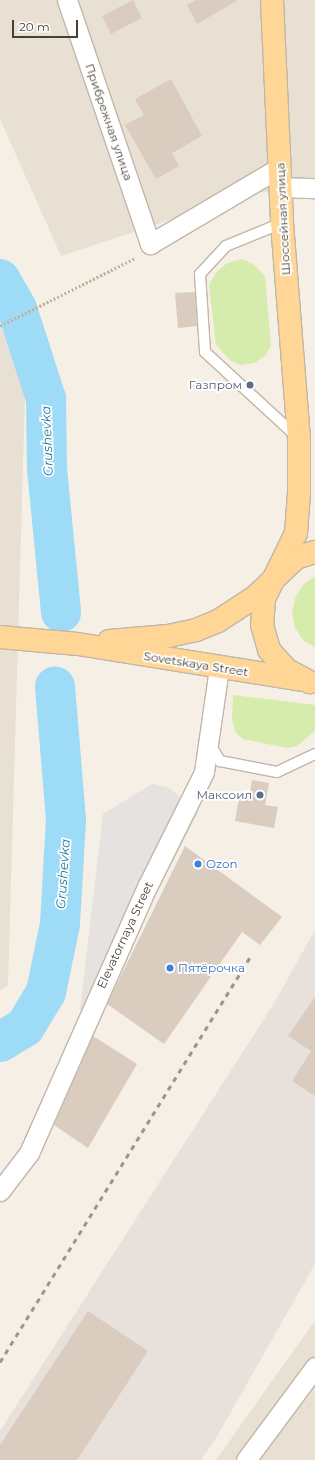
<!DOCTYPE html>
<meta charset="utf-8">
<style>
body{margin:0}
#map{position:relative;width:315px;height:1460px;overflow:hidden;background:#f5efe6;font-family:Montserrat,sans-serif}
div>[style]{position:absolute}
.residential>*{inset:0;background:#e9e0d4}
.industrial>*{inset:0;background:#e7e0db}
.green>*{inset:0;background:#d5ecac}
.parking>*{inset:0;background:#e5e2df}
.river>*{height:40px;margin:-20px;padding:0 20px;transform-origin:20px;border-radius:20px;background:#9edbf6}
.building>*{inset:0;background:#daccbe}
.path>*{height:2.5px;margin-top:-1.25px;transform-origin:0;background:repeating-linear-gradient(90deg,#c4b098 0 2px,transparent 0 4px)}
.roads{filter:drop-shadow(1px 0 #c1b6a8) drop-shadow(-1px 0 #c1b6a8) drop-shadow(0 1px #c1b6a8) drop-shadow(0 -1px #c1b6a8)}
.lane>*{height:10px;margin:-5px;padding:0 5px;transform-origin:5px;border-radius:5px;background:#fff}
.street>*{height:19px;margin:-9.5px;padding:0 9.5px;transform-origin:9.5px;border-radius:9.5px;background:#fff}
.primary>*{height:22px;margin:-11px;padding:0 11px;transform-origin:11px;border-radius:11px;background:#ffd695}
.rail>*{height:3px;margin-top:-1.5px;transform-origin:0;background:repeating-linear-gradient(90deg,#969696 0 5px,transparent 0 10px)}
.dots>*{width:11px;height:11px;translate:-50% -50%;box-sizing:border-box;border:2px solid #fff;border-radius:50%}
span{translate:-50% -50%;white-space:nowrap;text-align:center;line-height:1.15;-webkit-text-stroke:3.5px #fff;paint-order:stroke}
.street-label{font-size:12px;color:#483f35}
.service-label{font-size:12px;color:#4e5e75}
.right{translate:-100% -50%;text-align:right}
.shop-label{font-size:12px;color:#366cbe}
.left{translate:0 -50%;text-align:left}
.water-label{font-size:13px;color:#227aa3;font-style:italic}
.scale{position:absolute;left:12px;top:20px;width:66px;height:18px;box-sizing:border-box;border:2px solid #483f35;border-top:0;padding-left:5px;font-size:12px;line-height:14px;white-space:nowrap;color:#483f35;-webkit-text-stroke:3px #fff;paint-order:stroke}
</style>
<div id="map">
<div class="residential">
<div style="clip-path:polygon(0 0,315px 0,315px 193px,255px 192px,61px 256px,0 119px)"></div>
<div style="clip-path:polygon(0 323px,25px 395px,8px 985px,0 990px)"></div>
<div style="clip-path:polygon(315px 1320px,315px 1460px,216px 1460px,314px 1322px)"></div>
</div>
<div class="industrial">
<div style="clip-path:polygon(315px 930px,315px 1264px,215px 1440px,201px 1460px,0 1460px,0 1431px,273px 1005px)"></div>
</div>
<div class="green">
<div style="clip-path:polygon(242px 259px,253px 264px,265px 276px,271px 346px,265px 356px,254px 363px,240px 365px,231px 361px,216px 345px,209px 285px,216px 273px,227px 263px)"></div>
<div style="clip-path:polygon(315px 576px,315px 647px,304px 641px,295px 628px,292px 613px,295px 598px,303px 585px)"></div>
<div style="clip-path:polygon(233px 695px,315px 705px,315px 731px,297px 746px,287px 748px,243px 739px,236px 733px,232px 720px)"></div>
</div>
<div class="parking">
<div style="clip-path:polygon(152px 784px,167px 787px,199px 811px,93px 1015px,80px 1010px,103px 814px)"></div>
</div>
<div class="river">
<div style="left:0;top:279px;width:34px;rotate:60deg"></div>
<div style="left:17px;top:309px;width:95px;rotate:72.1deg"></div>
<div style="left:46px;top:399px;width:70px;rotate:89.2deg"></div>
<div style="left:47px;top:469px;width:144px;rotate:84.4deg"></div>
<div style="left:0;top:1042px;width:29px;rotate:-31deg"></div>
<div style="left:25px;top:1027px;width:41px;rotate:-59deg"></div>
<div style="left:46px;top:992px;width:69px;rotate:-78.4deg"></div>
<div style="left:60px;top:924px;width:104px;rotate:-86.7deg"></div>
<div style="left:66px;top:820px;width:134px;rotate:-94.7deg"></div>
</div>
<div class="building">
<div style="clip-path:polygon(133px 0,142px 18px,111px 34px,102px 16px)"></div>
<div style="clip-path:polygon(196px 0,238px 0,197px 24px,187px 5px)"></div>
<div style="clip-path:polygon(171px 79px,202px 136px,172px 153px,179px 166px,156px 179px,125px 125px,144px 115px,135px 99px)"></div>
<div style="clip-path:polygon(195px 292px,197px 326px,178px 328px,175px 293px)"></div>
<div style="clip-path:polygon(252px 780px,269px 783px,265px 805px,278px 807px,274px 828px,235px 821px,239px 798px,249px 799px)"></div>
<div style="clip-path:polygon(185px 846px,282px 917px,260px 945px,242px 932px,164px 1044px,107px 1004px)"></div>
<div style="clip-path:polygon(315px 997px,315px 1096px,292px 1081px,311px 1051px,288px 1036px)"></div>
<div style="clip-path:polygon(93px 1036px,137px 1064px,88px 1148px,54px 1125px)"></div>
<div style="clip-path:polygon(88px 1311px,148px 1351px,77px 1460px,0 1460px,0 1445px)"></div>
</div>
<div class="path">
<div style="left:0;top:326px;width:151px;rotate:-26.7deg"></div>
</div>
<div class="roads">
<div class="lane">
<div style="left:282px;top:223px;width:61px;rotate:157.7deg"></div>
<div style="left:226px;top:246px;width:38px;rotate:133deg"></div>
<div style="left:200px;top:274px;width:78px;rotate:86.3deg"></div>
<div style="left:205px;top:352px;width:125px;rotate:42.7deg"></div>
<div style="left:210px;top:744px;width:20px;rotate:60deg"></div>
<div style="left:220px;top:761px;width:58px;rotate:10.9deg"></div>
<div style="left:277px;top:772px;width:42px;rotate:-25.3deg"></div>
</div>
<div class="street">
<div style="left:67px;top:0;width:258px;rotate:71.2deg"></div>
<div style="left:150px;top:244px;width:151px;rotate:-30.6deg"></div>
<div style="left:280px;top:187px;width:35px;rotate:2deg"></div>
<div style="left:0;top:1191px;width:48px;rotate:-52.7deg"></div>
<div style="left:29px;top:1153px;width:293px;rotate:-66.1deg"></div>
<div style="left:148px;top:885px;width:126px;rotate:-63.6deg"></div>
<div style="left:204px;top:772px;width:105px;rotate:-81.8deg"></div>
<div style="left:246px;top:1460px;width:116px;rotate:-53.4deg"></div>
</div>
<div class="primary">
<div style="left:272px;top:0;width:223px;rotate:87.4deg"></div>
<div style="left:282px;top:223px;width:216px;rotate:85.5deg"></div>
<div style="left:299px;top:438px;width:55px;rotate:90deg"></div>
<div style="left:299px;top:493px;width:40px;rotate:94.3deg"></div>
<div style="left:296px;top:533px;width:73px;rotate:115.9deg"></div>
<div style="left:264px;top:599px;width:26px;rotate:94deg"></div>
<div style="left:262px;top:625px;width:26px;rotate:74deg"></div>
<div style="left:269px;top:650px;width:27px;rotate:48deg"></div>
<div style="left:287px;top:670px;width:26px;rotate:28deg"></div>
<div style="left:0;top:637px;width:78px;rotate:5.1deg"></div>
<div style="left:78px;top:644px;width:227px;rotate:9.1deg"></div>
<div style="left:109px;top:641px;width:59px;rotate:-4.8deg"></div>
<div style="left:168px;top:636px;width:29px;rotate:-12deg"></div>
<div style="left:196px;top:630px;width:24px;rotate:-22deg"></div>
<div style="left:218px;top:621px;width:44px;rotate:-33deg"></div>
<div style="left:255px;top:597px;width:57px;rotate:-43.6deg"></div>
<div style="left:296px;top:558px;width:20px;rotate:-18deg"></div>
</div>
</div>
<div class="rail">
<div style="left:0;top:1362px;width:475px;rotate:-58.3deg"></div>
</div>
<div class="dots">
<div style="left:250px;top:385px;background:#5c6f8a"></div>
<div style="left:260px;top:795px;background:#5c6f8a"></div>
<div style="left:198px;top:864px;background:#3f7fe0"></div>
<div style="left:170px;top:968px;background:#3f7fe0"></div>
</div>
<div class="street-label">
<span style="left:109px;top:122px;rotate:71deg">Прибрежная улица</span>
<span style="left:283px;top:219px;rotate:-93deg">Шоссейная улица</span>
<span style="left:196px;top:664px;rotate:9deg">Sovetskaya Street</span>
<span style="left:125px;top:935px;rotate:-65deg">Elevatornaya Street</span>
</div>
<div class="service-label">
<span class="right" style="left:242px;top:385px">Газпром</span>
<span class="right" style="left:252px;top:795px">Максоил</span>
</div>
<div class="shop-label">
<span class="left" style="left:206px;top:864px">Ozon</span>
<span class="left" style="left:178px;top:968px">Пятёрочка</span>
</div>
<div class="water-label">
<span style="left:47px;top:441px;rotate:-92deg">Grushevka</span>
<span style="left:63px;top:874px;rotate:-86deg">Grushevka</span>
</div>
<div class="scale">20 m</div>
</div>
